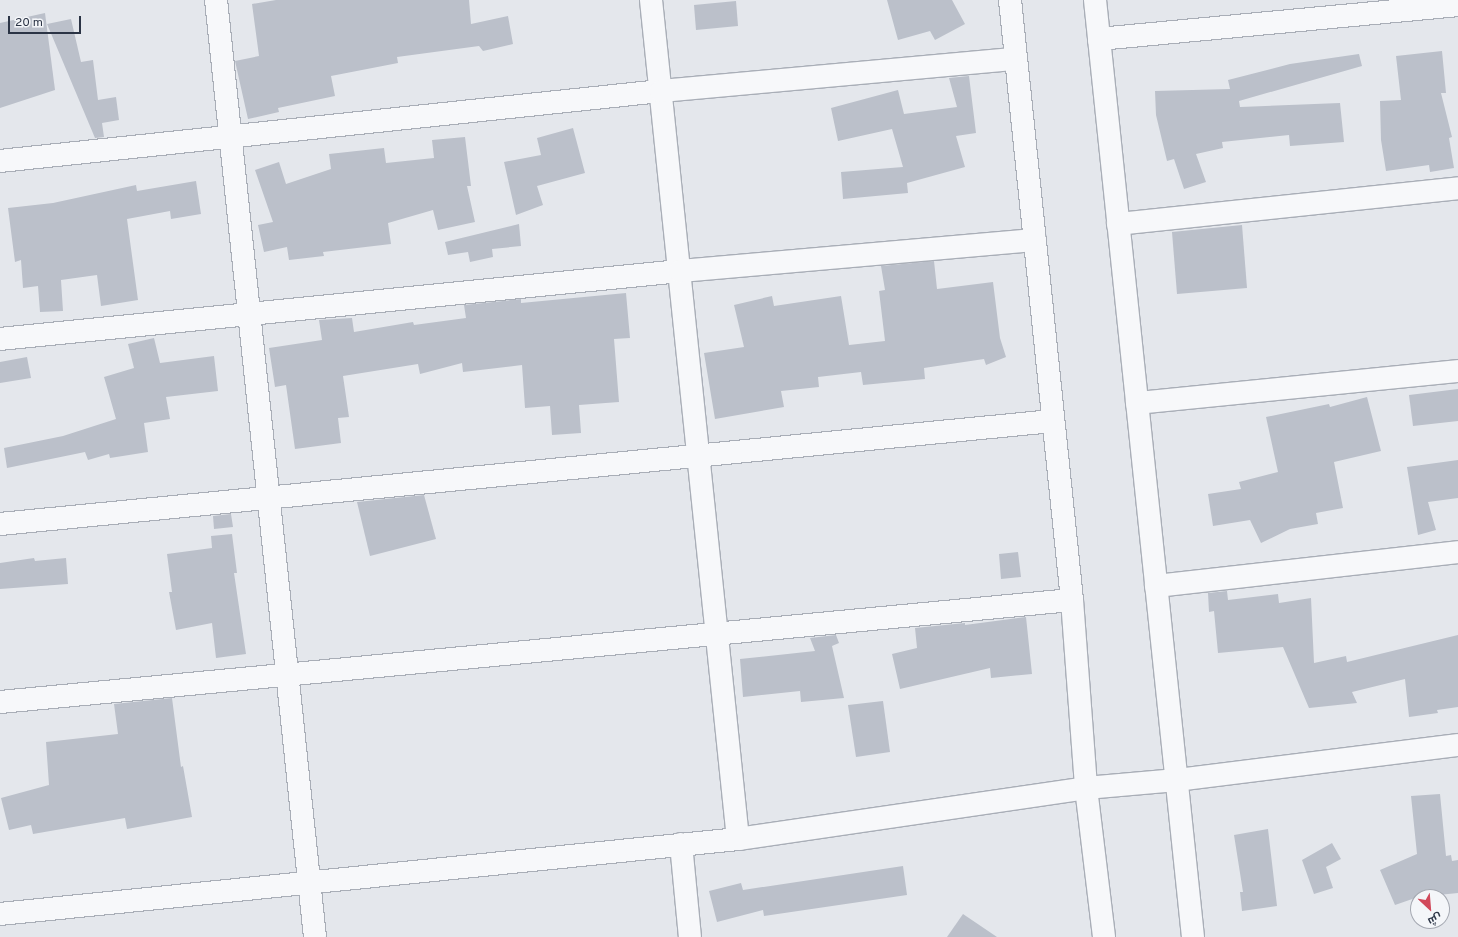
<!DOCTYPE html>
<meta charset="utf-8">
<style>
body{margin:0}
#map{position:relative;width:1458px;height:937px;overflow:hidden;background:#e4e7ec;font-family:Overpass,Cairo,sans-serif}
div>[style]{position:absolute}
.building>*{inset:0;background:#bbc0ca}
.roads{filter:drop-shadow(1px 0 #a9aeb7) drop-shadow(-1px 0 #a9aeb7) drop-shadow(0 1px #a9aeb7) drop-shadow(0 -1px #a9aeb7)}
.minor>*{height:22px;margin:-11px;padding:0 11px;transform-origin:11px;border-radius:11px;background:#f7f8fa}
.tertiary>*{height:22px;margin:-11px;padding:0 11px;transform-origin:11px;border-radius:11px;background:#f7f8fa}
span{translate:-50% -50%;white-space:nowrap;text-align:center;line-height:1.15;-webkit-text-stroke:3px #f4f6f9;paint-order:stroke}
.north{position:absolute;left:1410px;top:889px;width:40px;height:40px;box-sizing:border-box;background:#f4f6f9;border:1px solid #a4a8b1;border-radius:50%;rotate:154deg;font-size:11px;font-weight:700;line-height:16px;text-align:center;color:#2b3445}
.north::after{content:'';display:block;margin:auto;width:14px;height:18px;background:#d1495b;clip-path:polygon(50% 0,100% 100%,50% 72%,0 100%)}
.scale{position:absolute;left:8px;top:16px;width:73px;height:18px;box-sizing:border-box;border:2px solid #2b3445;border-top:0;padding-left:5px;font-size:12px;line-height:14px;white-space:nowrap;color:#2b3445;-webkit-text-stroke:3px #f4f6f9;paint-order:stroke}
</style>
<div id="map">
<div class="building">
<div style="clip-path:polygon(276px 0,469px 0,471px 24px,508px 16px,513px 44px,483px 51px,479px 46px,397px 57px,398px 63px,331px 76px,335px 96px,278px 108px,279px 112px,248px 119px,235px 61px,259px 56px,252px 4px)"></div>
<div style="clip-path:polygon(887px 0,952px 0,965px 24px,935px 40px,930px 31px,898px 40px)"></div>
<div style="clip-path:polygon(736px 1px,738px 26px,696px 30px,694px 5px)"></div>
<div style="clip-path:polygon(45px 13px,55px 90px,0 108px,0 23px)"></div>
<div style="clip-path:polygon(71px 19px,81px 62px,93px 60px,98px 100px,116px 97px,119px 120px,102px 123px,104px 137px,95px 138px,47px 24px)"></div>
<div style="clip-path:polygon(1442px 51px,1446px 93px,1441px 93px,1452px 137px,1449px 138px,1454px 168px,1430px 172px,1429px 165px,1386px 171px,1381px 140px,1380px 101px,1401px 100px,1396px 56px)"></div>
<div style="clip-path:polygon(1359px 54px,1362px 66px,1239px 101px,1240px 107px,1340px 103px,1344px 142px,1290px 146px,1289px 135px,1222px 142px,1223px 148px,1196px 154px,1206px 182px,1184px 189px,1174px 159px,1167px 161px,1156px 115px,1155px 91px,1230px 89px,1228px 80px,1290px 64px)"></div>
<div style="clip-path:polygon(969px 76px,976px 133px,956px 136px,965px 167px,907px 183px,908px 193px,843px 199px,841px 172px,903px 167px,892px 129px,838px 141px,831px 108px,898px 90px,904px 114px,957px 107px,949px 78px)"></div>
<div style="clip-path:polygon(573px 128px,585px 173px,537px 186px,543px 205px,516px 215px,504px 162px,541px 155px,537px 138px)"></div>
<div style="clip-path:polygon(465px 137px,471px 186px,467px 186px,475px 222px,438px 230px,433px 210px,388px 223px,391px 244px,323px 252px,324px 256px,289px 260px,287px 247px,264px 252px,258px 225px,273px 222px,255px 170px,279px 162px,286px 184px,331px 169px,329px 154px,384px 148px,386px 163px,434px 158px,432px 140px)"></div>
<div style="clip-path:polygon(196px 181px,201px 214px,171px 219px,170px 211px,127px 219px,138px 300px,101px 306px,97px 275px,61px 280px,63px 311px,40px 312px,38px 286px,23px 288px,21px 260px,15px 262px,8px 208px,53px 203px,136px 185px,137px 191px)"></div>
<div style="clip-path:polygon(519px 224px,521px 246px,492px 249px,493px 257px,470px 262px,468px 252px,448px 255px,445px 242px)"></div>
<div style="clip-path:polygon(1242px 225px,1247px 288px,1177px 294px,1172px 232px)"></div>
<div style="clip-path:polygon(934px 261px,937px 289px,993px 282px,1000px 338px,1006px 357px,986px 365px,984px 359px,924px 368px,925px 379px,863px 385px,861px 372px,818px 377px,819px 387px,781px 391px,784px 407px,715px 419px,704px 353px,744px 347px,734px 305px,772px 296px,774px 306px,841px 296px,849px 345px,885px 341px,879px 291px,885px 290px,881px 266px)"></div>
<div style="clip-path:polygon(626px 293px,630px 338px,614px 339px,619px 402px,579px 405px,581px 433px,552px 435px,550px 406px,525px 408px,522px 365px,463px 372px,462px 363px,420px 374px,418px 364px,343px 376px,349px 417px,338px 418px,341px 443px,295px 449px,286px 385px,275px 387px,269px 348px,322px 340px,319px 320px,352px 318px,354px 332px,413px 322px,414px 325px,466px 318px,464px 305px,521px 299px,521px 303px)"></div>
<div style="clip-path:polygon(154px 338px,160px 363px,214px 356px,218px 391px,166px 397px,170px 419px,144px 423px,148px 452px,110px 458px,109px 454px,88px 460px,85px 452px,7px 468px,4px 448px,63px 436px,116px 419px,104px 377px,134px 368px,128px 344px)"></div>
<div style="clip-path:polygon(27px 357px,31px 378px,0 383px,0 362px)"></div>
<div style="clip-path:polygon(1458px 389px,1458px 421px,1413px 426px,1409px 395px)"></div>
<div style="clip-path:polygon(1367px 397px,1381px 451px,1334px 462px,1343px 508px,1316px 513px,1318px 524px,1290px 529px,1261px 543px,1250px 520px,1213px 526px,1208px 494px,1241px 489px,1239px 482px,1278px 472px,1266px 417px,1329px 404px,1330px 407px)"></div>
<div style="clip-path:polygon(1458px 460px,1458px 498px,1428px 502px,1436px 530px,1418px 535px,1407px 467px)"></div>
<div style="clip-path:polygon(424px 495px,436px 539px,370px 556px,357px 502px)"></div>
<div style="clip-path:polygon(231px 514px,233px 527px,214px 529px,213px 516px)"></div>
<div style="clip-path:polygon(232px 534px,237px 573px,234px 573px,246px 654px,216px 658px,212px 623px,176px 630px,169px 592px,172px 592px,167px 554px,212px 548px,211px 536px)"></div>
<div style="clip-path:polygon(1018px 552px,1021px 577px,1001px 579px,999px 554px)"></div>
<div style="clip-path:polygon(34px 558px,35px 561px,66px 558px,68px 584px,0 589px,0 563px)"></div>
<div style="clip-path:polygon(1227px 591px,1228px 600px,1278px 594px,1279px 603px,1311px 598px,1314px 663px,1346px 656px,1347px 662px,1458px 635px,1458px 707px,1437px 710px,1438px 713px,1409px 717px,1405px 679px,1352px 692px,1357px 703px,1309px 708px,1283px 647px,1218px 653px,1214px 611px,1209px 612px,1208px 593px)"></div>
<div style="clip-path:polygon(1026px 617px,1032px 674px,991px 678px,990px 668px,900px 689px,892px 654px,917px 648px,915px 628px,965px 623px,965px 625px)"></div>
<div style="clip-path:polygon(836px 635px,839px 643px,832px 646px,844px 698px,801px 702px,800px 691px,743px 697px,740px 659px,815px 651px,810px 638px)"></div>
<div style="clip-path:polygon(172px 698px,181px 767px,183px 766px,192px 817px,127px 829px,125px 818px,33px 834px,31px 825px,9px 830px,1px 798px,49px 785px,46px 742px,118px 734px,114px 704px)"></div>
<div style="clip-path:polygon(883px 701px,890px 752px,856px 757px,848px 705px)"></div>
<div style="clip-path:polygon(1440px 794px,1446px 856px,1451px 855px,1452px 861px,1458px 860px,1458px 893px,1418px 897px,1395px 905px,1380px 870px,1417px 854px,1411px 796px)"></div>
<div style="clip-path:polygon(1268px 829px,1277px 906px,1242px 911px,1240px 892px,1243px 892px,1234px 835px)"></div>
<div style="clip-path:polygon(1332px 843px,1341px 859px,1326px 867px,1333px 888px,1314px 894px,1302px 860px)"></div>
<div style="clip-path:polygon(903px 866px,907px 895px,764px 916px,763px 910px,717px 922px,709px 891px,741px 883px,743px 890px)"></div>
<div style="clip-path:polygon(963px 914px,997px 937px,947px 937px)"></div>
</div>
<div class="roads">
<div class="minor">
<div style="left:216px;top:0;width:942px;rotate:83.97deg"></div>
<div style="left:651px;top:0;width:843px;rotate:84.08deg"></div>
<div style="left:1099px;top:39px;width:361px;rotate:-5.4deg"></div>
<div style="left:0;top:161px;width:665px;rotate:-6.05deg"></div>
<div style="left:661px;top:91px;width:356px;rotate:-5.2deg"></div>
<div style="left:1118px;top:224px;width:342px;rotate:-6deg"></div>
<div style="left:0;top:339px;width:683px;rotate:-5.71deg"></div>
<div style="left:680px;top:271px;width:356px;rotate:-5deg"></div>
<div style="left:1137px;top:403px;width:323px;rotate:-5.7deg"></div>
<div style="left:0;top:524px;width:1058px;rotate:-5.59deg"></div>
<div style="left:1156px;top:586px;width:304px;rotate:-6.4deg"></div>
<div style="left:0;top:702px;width:1077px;rotate:-5.44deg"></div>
<div style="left:681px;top:844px;width:93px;rotate:84.5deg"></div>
<div style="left:0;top:914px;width:742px;rotate:-5.8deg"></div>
<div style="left:738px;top:839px;width:352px;rotate:-8.3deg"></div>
<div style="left:1086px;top:788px;width:91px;rotate:-5deg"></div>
<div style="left:1177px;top:780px;width:283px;rotate:-7.1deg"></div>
</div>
<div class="tertiary">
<div style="left:1010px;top:0;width:603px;rotate:84.1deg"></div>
<div style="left:1072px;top:600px;width:189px;rotate:85.7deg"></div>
<div style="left:1086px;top:788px;width:150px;rotate:83.1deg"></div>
<div style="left:1095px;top:0;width:942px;rotate:84.03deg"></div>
</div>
</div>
<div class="north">ش</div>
<div class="scale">20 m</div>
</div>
